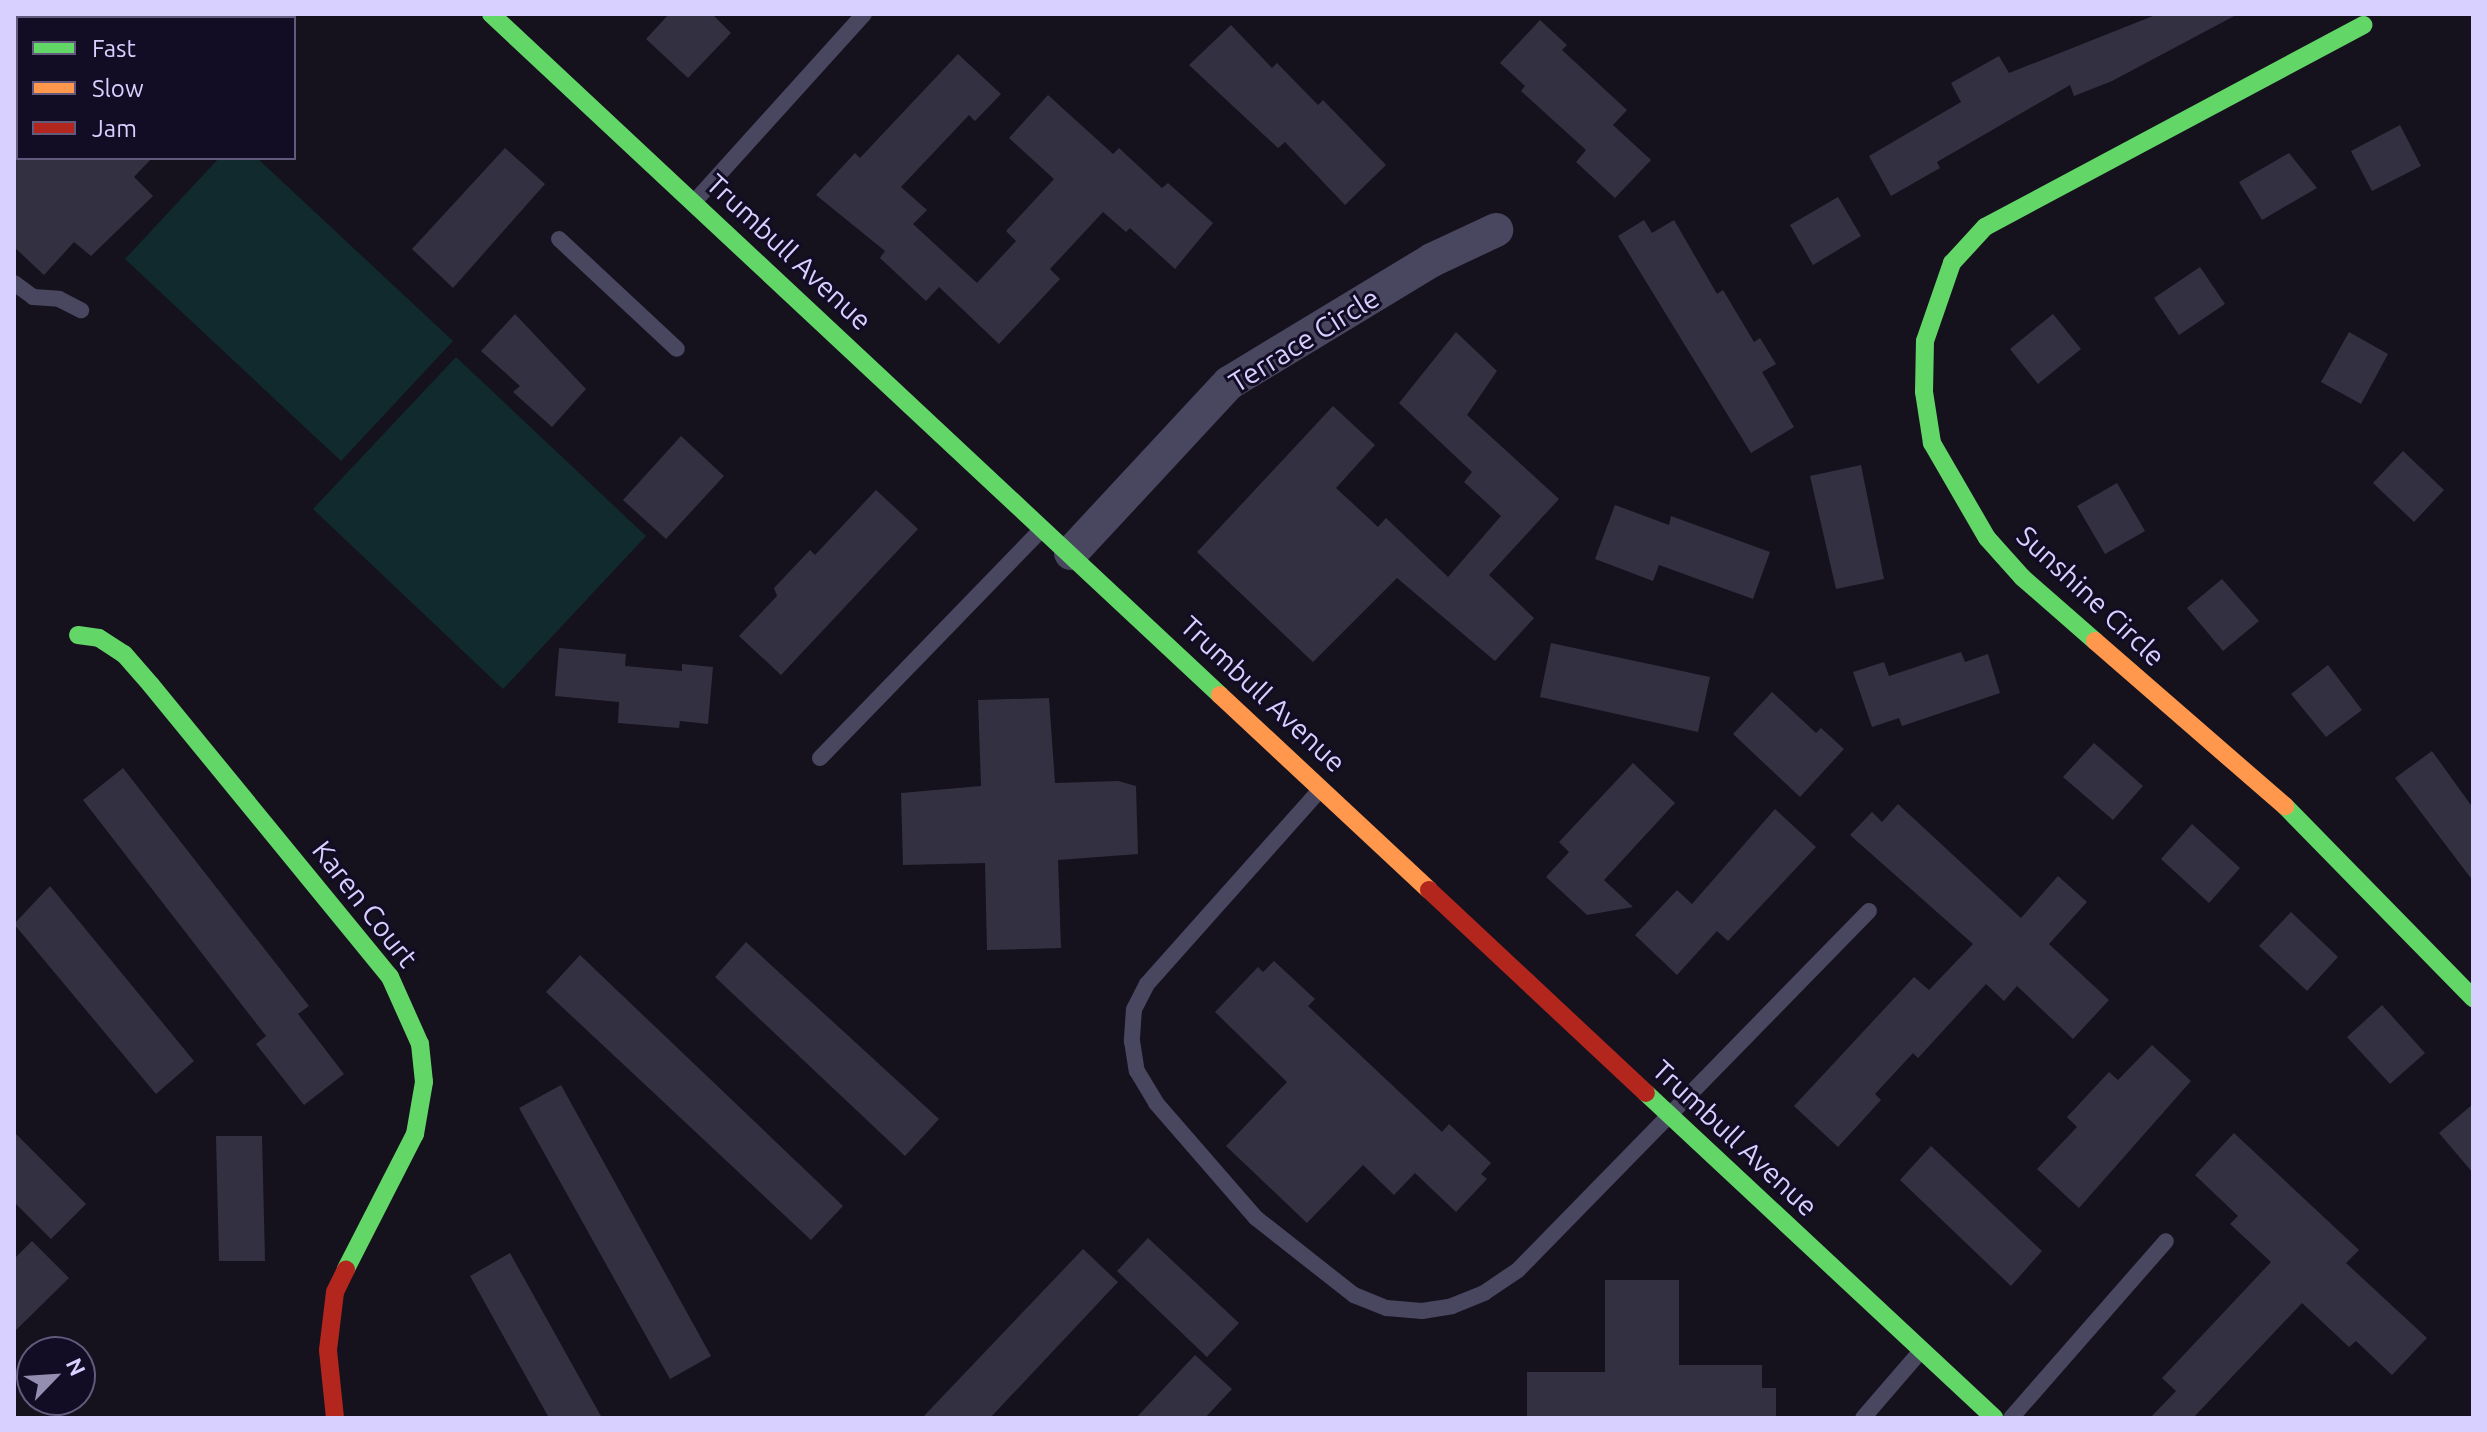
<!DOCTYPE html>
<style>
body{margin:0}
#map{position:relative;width:2487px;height:1432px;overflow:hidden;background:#15121e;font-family:Ubuntu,sans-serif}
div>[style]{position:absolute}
.green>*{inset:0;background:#102a2d}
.building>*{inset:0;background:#333041}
.lane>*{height:16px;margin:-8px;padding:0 8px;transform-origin:8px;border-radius:8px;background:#494660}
.street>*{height:34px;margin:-17px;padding:0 17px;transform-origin:17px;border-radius:17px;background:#494660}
.fast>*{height:18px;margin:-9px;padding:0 9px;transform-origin:9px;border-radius:9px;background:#63d668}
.slow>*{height:18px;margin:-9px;padding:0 9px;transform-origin:9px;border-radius:9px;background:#ff974d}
.jam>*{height:18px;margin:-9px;padding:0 9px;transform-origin:9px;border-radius:9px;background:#b3261e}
span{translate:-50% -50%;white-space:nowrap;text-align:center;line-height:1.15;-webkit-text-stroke:6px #120c24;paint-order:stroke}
.street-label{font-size:28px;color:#d8d0ff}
.frame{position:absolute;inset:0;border:16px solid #d8d0ff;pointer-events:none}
.legend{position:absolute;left:16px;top:16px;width:280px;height:144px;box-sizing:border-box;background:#120c24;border:2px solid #615a7c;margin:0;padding:10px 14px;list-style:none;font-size:24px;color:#d8d0ff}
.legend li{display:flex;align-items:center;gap:16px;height:40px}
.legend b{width:40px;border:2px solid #615a7c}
.north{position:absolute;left:16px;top:1336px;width:80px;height:80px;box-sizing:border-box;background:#120c24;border:2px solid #615a7c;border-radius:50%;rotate:65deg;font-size:22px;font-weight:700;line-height:32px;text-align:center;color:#d8d0ff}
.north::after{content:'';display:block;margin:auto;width:28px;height:36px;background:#948eb0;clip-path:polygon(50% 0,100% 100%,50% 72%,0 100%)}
</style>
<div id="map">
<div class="green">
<div style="clip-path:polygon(219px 158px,257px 158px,453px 341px,341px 461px,125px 259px)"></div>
<div style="clip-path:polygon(456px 357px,646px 536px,503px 689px,313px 509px)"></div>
</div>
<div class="building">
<div style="clip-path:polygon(669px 14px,712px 14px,731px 33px,688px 78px,646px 39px)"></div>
<div style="clip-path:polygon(2158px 14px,2238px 14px,2112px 81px,2074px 96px,2070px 85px,1937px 162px,1940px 168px,1891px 196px,1869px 156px,1961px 102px,1951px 83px,1999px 56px,2009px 73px)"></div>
<div style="clip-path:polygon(1540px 20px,1567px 45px,1562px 50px,1627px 110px,1613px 125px,1651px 160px,1615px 198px,1576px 162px,1586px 150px,1521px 91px,1525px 86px,1500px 63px)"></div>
<div style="clip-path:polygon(1231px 25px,1272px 68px,1277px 63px,1318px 105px,1323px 100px,1386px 165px,1345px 205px,1285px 142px,1278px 148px,1189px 65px)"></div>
<div style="clip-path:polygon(958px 54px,1001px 94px,975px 121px,969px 115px,901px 187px,927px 210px,913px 224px,977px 283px,1016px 241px,1006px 231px,1054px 179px,1009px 138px,1048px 95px,1113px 154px,1119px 148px,1162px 188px,1168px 183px,1213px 223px,1175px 269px,1130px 228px,1126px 232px,1103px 212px,1050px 269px,1060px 279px,999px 344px,939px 287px,926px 301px,880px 258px,885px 251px,816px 195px,855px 153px,860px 158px)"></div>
<div style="clip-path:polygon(2400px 125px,2421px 166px,2372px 191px,2351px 151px)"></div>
<div style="clip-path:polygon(505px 148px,545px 184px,453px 288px,412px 249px)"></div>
<div style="clip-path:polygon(2289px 153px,2317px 188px,2262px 220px,2239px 182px)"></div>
<div style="clip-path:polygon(14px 158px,152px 158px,134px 177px,153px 196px,91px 256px,74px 242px,44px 275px,14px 247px)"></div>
<div style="clip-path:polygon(1838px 197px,1861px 236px,1813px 265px,1790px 225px)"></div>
<div style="clip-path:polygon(1644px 220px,1652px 233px,1674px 220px,1717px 294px,1723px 290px,1754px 342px,1760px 338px,1776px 364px,1762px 372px,1794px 427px,1751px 453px,1618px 236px)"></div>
<div style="clip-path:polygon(2200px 267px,2225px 304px,2179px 335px,2154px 298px)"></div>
<div style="clip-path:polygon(515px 314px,586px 389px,552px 427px,513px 392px,520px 386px,481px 351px)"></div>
<div style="clip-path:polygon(2053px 314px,2081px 349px,2038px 384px,2010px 349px)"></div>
<div style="clip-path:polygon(1456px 332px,1497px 371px,1467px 415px,1559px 499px,1489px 575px,1534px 618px,1495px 661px,1397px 578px,1313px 662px,1197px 552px,1333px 406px,1375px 445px,1336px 488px,1378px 527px,1386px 518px,1448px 577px,1501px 516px,1464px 482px,1472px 472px,1399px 403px)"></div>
<div style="clip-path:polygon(2349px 332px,2388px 354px,2361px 404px,2321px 382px)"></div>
<div style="clip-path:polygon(681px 436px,724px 476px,666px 539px,623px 500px)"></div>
<div style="clip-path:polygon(2403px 451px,2444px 490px,2414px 522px,2373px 483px)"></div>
<div style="clip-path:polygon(1861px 465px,1884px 579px,1836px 589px,1810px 476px)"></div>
<div style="clip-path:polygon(2117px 483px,2145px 531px,2105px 554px,2077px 506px)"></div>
<div style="clip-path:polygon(876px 490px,918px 529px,781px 675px,739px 636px,777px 596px,774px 588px,810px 550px,815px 555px)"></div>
<div style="clip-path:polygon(1615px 505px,1669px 525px,1671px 516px,1770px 552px,1753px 599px,1659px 565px,1653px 581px,1595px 559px)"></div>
<div style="clip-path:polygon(2222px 579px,2259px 621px,2223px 651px,2187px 608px)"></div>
<div style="clip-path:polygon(1551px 643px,1710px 677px,1698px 732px,1540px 697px)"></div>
<div style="clip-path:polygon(559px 648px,626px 654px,625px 666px,682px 671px,682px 664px,713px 667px,708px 724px,680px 721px,679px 728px,618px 723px,619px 702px,555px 696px)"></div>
<div style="clip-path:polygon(1961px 652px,1965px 662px,1988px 654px,2000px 693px,1902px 726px,1899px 718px,1872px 727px,1853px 672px,1884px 662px,1889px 676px)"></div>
<div style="clip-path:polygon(2328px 665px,2362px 710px,2326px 737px,2291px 694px)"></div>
<div style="clip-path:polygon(1772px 692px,1816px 733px,1821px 728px,1844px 749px,1800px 797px,1733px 734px)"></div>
<div style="clip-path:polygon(1049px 698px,1055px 783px,1118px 781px,1136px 786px,1138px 854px,1058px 860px,1061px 948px,987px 950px,985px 863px,903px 865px,901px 793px,981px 786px,978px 700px)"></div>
<div style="clip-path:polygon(2094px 743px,2143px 786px,2113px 820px,2063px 777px)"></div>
<div style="clip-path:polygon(2432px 751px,2473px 808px,2473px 881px,2395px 778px)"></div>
<div style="clip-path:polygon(1633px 763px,1675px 803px,1604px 880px,1633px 907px,1587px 915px,1546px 877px,1569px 852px,1559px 842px)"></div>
<div style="clip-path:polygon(123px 768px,309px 1006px,298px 1014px,344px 1074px,304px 1105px,256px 1044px,266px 1036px,83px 800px)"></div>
<div style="clip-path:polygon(1898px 804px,2021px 918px,2058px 876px,2087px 902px,2049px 944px,2109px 1000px,2073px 1039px,2017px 986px,2004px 1001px,1986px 984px,1918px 1058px,1913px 1053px,1875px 1094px,1881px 1100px,1838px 1147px,1794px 1106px,1914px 977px,1929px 990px,1973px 944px,1850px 835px,1872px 812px,1882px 822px)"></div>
<div style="clip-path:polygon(1775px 809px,1816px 847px,1728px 941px,1717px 931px,1677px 975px,1635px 935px,1677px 890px,1692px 904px)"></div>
<div style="clip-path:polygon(2192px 824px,2240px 868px,2209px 903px,2161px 859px)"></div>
<div style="clip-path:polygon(50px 886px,194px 1061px,156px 1094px,14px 924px)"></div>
<div style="clip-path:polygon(2291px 912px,2338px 957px,2307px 991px,2259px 946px)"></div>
<div style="clip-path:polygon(746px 942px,939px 1119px,905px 1156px,715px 977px)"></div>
<div style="clip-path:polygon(580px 955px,843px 1206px,811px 1240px,546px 992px)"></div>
<div style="clip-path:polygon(1274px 961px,1315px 999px,1308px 1006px,1442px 1132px,1449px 1124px,1491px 1163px,1481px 1174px,1487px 1179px,1456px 1212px,1415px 1173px,1394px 1195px,1363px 1165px,1307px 1223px,1226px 1146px,1287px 1082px,1215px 1012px,1258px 967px,1263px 972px)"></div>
<div style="clip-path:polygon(2382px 1005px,2425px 1053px,2390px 1084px,2347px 1037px)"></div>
<div style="clip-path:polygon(2152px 1045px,2191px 1081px,2079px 1208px,2037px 1169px,2077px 1127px,2067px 1117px,2109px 1072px,2118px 1080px)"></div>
<div style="clip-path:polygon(561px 1085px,711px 1356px,670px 1379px,519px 1108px)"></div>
<div style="clip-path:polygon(2473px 1104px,2473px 1173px,2439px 1133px)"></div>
<div style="clip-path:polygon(14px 1132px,86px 1204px,51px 1239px,14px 1202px)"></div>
<div style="clip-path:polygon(2234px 1133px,2359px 1250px,2346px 1263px,2427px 1338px,2392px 1375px,2356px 1341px,2349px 1347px,2302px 1303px,2193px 1418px,2150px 1418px,2176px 1391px,2162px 1378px,2271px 1262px,2230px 1224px,2238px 1216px,2195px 1175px)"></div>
<div style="clip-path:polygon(216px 1136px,262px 1136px,265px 1261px,219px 1261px)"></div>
<div style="clip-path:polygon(1931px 1146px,2042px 1251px,2011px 1286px,1900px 1180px)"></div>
<div style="clip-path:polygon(1148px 1238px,1239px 1323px,1207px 1357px,1117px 1271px)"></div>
<div style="clip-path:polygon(32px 1241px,69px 1278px,14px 1332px,14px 1259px)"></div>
<div style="clip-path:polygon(1083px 1249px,1118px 1282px,990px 1418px,922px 1418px)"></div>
<div style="clip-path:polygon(510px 1253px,602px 1418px,549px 1418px,470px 1276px)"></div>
<div style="clip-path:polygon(1605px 1280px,1679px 1280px,1679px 1365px,1762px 1365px,1762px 1388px,1776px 1388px,1776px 1418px,1527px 1418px,1527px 1372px,1605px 1372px)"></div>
<div style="clip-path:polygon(1195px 1355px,1232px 1389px,1205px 1418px,1136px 1418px)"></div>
</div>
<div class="lane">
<div style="left:14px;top:16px;width:3px;rotate:-45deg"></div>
<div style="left:695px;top:201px;width:252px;rotate:-47.9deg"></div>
<div style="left:559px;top:239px;width:161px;rotate:43deg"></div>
<div style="left:14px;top:283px;width:24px;rotate:36deg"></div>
<div style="left:33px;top:297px;width:26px;rotate:4deg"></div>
<div style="left:59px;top:299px;width:25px;rotate:27deg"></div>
<div style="left:820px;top:758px;width:316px;rotate:-45.9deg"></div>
<div style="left:1319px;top:791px;width:259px;rotate:131.7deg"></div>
<div style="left:1147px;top:984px;width:28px;rotate:117deg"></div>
<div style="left:1134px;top:1009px;width:32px;rotate:94deg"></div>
<div style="left:1132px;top:1041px;width:30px;rotate:81deg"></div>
<div style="left:1137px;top:1071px;width:37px;rotate:59deg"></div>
<div style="left:1156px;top:1103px;width:152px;rotate:49deg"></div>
<div style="left:1256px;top:1218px;width:125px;rotate:38.2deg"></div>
<div style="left:1354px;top:1295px;width:35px;rotate:22deg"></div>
<div style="left:1387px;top:1308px;width:35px;rotate:5deg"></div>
<div style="left:1422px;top:1311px;width:30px;rotate:-9deg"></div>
<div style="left:1452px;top:1306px;width:35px;rotate:-22deg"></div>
<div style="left:1484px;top:1293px;width:41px;rotate:-34.1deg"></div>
<div style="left:1518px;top:1270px;width:502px;rotate:-45.65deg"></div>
<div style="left:1863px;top:1418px;width:87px;rotate:-49.2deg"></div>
<div style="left:2011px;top:1418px;width:235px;rotate:-48.8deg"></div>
</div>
<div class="street">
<div style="left:1071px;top:553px;width:232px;rotate:-47.1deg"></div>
<div style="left:1229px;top:383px;width:237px;rotate:-31.2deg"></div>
<div style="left:1432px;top:260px;width:71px;rotate:-25.1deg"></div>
</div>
<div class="fast">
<div style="left:491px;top:14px;width:998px;rotate:43.05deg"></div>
<div style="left:78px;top:635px;width:21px;rotate:8deg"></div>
<div style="left:99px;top:638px;width:30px;rotate:33deg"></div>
<div style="left:124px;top:654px;width:41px;rotate:48.9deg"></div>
<div style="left:151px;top:685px;width:377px;rotate:50.7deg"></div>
<div style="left:390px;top:977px;width:73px;rotate:65.9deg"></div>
<div style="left:420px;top:1044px;width:38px;rotate:84deg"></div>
<div style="left:424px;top:1082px;width:53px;rotate:99.8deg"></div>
<div style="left:415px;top:1134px;width:152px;rotate:117.1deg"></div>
<div style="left:2095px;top:641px;width:97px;rotate:-138.8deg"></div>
<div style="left:2022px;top:577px;width:52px;rotate:-131.9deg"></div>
<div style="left:1987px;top:538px;width:110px;rotate:-120.1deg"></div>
<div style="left:1932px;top:443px;width:52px;rotate:-98.9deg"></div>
<div style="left:1924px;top:392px;width:51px;rotate:-88.9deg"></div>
<div style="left:1925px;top:341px;width:83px;rotate:-70.9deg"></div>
<div style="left:1952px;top:263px;width:49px;rotate:-47.5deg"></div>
<div style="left:1985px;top:227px;width:429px;rotate:-28.1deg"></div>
<div style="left:2285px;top:806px;width:269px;rotate:45.6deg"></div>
<div style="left:1646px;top:1093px;width:476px;rotate:43deg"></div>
</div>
<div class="slow">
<div style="left:2095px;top:641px;width:252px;rotate:41deg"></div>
<div style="left:1220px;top:695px;width:286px;rotate:43deg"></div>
</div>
<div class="jam">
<div style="left:1429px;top:890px;width:297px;rotate:43.1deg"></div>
<div style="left:335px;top:1418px;width:68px;rotate:-95.9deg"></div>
<div style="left:328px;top:1350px;width:58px;rotate:-83.1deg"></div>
<div style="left:335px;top:1292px;width:25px;rotate:-64deg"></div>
</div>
<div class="street-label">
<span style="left:789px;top:252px;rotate:43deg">Trumbull Avenue</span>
<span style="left:1304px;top:340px;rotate:-32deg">Terrace Circle</span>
<span style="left:2091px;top:596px;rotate:43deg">Sunshine Circle</span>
<span style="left:1263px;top:694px;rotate:43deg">Trumbull Avenue</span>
<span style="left:365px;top:904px;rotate:52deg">Karen Court</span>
<span style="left:1735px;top:1138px;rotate:43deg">Trumbull Avenue</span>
</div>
<div class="frame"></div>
<ul class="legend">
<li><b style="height:10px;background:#63d668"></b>Fast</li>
<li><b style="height:10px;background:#ff974d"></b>Slow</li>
<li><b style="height:10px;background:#b3261e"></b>Jam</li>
</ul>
<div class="north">N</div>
</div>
